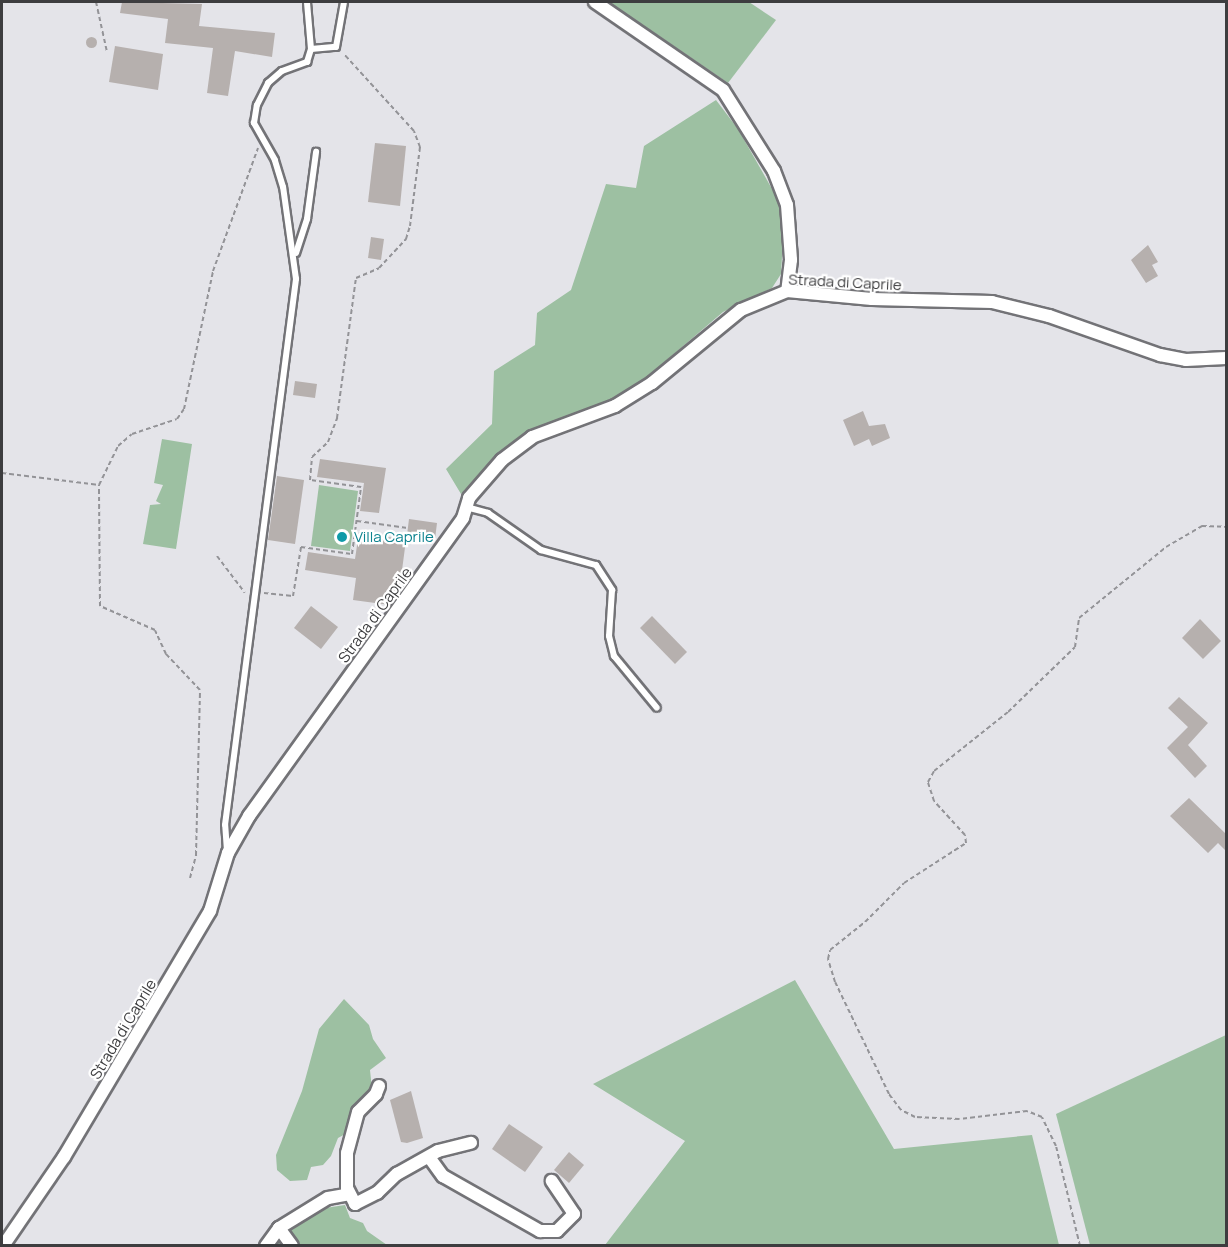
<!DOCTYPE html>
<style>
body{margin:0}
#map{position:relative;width:1228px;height:1247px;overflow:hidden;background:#e4e4e9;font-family:Manrope,sans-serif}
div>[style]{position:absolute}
.green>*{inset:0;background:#9dc0a2}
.building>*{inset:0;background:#b6b0ae}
.round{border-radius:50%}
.path>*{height:2px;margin-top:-1px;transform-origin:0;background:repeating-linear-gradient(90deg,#939397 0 4.5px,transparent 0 7.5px)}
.roads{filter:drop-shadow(2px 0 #737377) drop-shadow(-2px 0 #737377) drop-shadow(0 2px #737377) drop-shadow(0 -2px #737377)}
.lane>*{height:6px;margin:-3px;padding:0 3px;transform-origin:3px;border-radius:3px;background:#fff}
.street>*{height:12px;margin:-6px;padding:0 6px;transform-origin:6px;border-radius:6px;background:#fff}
.dots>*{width:16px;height:16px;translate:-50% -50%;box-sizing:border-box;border:3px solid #fff;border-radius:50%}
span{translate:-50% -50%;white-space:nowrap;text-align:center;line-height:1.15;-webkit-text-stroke:4.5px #fff;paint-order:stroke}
.street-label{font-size:15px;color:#3d3d3f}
.culture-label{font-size:15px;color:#0d838f}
.left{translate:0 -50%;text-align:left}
.frame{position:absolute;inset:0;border:3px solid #3d3d3f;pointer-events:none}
</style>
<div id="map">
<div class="green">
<div style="clip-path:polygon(609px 2px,749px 2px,776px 20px,728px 83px)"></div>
<div style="clip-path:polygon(716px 100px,738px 129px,776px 196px,782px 217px,782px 257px,781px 274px,772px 288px,723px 312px,641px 382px,610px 400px,527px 432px,494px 458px,461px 494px,446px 469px,492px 424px,494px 371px,535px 345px,537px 313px,571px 290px,606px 184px,636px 188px,644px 146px)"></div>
<div style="clip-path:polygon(162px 439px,192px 444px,176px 549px,143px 544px,150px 505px,161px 504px,156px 501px,163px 485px,154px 483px)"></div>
<div style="clip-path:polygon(319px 485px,358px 491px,350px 551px,311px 546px)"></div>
<div style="clip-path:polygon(795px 980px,894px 1149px,1032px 1135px,1059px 1245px,605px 1245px,685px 1141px,593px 1084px)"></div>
<div style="clip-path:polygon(344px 999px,369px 1025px,373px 1039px,386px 1058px,370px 1070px,372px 1089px,358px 1104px,349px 1132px,338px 1138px,331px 1156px,323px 1165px,311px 1167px,307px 1180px,290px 1181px,277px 1170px,276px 1155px,302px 1091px,319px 1029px)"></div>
<div style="clip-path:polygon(1226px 1035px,1226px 1245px,1090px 1245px,1056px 1114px)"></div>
<div style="clip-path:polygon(345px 1205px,350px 1218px,363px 1223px,367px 1231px,387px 1245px,276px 1246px,285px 1230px,325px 1208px)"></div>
</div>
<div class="building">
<div style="clip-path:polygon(122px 2px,202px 4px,199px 26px,275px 33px,272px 57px,235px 51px,228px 96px,207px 93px,213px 48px,165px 43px,168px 19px,120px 13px)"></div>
<div class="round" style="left:85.5px;top:36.5px;width:11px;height:11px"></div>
<div style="clip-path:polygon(115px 46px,163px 54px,158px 90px,109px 82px)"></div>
<div style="clip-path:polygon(375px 143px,406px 146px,400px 206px,368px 202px)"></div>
<div style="clip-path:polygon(371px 237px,384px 239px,381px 260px,368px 258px)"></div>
<div style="clip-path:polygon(1148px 245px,1158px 262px,1152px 265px,1158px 276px,1146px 283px,1131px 260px)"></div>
<div style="clip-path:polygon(295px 381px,317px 384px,315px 398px,293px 395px)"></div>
<div style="clip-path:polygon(863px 411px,869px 426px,885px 424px,890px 438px,872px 446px,869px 439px,854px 446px,843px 420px)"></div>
<div style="clip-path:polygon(320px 459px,386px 468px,379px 513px,360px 511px,364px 483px,317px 477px)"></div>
<div style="clip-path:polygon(277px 476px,304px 480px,295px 544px,268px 540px)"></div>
<div style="clip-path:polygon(409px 519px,437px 523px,435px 539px,407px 535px)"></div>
<div style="clip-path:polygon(359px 532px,406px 540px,399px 593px,390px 605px,353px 600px,356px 578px,305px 570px,308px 552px,355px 559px)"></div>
<div style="clip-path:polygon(311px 606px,338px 627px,321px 649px,294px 628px)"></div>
<div style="clip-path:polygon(652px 616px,687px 652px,675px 664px,640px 628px)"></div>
<div style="clip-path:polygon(1200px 619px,1221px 641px,1203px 659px,1182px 638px)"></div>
<div style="clip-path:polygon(1179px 697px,1208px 723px,1188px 745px,1207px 766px,1195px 778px,1167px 748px,1188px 727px,1168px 708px)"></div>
<div style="clip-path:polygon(1189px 798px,1227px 835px,1227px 852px,1218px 843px,1208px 853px,1170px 816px)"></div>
<div style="clip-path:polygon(411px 1091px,423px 1138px,407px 1143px,401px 1142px,390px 1100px)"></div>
<div style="clip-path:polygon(509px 1124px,543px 1147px,525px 1172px,492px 1149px)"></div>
<div style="clip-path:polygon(569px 1152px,584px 1165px,569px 1183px,554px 1170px)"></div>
</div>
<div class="path">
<div style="left:96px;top:2px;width:51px;rotate:77.6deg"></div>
<div style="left:2px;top:473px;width:98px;rotate:7.1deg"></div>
<div style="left:357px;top:521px;width:51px;rotate:7.8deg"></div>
<div style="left:217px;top:556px;width:46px;rotate:52.9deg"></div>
<div style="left:264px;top:593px;width:29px;rotate:6deg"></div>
<div style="left:293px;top:596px;width:50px;rotate:-80.7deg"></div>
<div style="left:301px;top:547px;width:51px;rotate:7.8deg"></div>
<div style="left:352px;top:554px;width:68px;rotate:-82.3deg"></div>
<div style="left:361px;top:487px;width:51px;rotate:-172.2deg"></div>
<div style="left:310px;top:480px;width:23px;rotate:-85deg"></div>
<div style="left:312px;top:457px;width:22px;rotate:-43deg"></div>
<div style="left:328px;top:442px;width:26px;rotate:-69deg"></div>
<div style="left:337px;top:418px;width:141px;rotate:-82.3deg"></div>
<div style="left:356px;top:278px;width:25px;rotate:-23deg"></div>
<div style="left:379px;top:268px;width:40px;rotate:-47deg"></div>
<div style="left:406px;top:239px;width:14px;rotate:-73deg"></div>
<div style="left:410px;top:226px;width:80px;rotate:-82.8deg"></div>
<div style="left:420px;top:147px;width:17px;rotate:-111deg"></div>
<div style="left:414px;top:131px;width:104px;rotate:-132.3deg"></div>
<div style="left:190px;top:878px;width:24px;rotate:-75deg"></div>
<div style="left:196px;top:855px;width:165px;rotate:-88.6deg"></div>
<div style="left:200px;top:690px;width:50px;rotate:-133.4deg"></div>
<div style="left:166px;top:654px;width:26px;rotate:-115deg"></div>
<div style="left:155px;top:630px;width:60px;rotate:-156.4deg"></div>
<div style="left:100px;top:606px;width:121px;rotate:-90.5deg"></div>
<div style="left:99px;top:485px;width:43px;rotate:-64deg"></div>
<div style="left:118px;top:446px;width:18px;rotate:-41deg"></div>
<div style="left:132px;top:434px;width:47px;rotate:-18.4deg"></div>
<div style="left:177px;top:419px;width:12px;rotate:-55deg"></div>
<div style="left:184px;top:409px;width:141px;rotate:-78.1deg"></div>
<div style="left:213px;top:271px;width:131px;rotate:-69.9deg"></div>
<div style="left:1080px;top:1246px;width:103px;rotate:-103.5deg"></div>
<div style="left:1056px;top:1146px;width:32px;rotate:-116deg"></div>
<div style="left:1042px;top:1117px;width:16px;rotate:-158deg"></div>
<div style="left:1027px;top:1111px;width:68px;rotate:173.3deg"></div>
<div style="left:959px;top:1119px;width:44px;rotate:-177.4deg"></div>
<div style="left:915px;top:1117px;width:16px;rotate:-153deg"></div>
<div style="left:901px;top:1110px;width:20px;rotate:-127deg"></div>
<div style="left:889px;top:1094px;width:124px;rotate:-115.7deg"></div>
<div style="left:835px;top:982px;width:24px;rotate:-107deg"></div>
<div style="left:828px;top:959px;width:9px;rotate:-77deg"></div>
<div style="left:830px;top:950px;width:45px;rotate:-38.7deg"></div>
<div style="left:865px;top:922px;width:55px;rotate:-45deg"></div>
<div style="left:904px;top:883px;width:74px;rotate:-32.8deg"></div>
<div style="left:966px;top:843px;width:8px;rotate:-97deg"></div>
<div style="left:965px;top:835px;width:46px;rotate:-132.4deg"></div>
<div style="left:934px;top:801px;width:20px;rotate:-108deg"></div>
<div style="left:928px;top:782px;width:13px;rotate:-61deg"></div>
<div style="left:934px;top:771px;width:95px;rotate:-38.6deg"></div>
<div style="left:1008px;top:712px;width:93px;rotate:-44.1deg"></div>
<div style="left:1075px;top:647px;width:29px;rotate:-82deg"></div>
<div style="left:1079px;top:618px;width:112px;rotate:-39.2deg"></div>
<div style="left:1166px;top:547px;width:42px;rotate:-30.3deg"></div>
<div style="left:1202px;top:526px;width:24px;rotate:2deg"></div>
</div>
<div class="roads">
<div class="lane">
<div style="left:311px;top:49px;width:25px;rotate:-5deg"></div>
<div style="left:336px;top:47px;width:46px;rotate:-79.9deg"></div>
<div style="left:296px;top:253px;width:36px;rotate:-72deg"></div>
<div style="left:307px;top:219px;width:68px;rotate:-82.3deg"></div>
<div style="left:466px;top:507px;width:23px;rotate:15deg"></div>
<div style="left:488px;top:513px;width:65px;rotate:34.9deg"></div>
<div style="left:541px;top:550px;width:57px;rotate:15.3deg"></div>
<div style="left:596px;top:565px;width:30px;rotate:57deg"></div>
<div style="left:612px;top:590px;width:46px;rotate:93.7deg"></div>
<div style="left:609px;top:636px;width:21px;rotate:76deg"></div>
<div style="left:614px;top:656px;width:67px;rotate:50.4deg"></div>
<div style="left:227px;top:851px;width:26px;rotate:-94deg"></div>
<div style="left:225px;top:825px;width:551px;rotate:-82.59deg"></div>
<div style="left:296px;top:279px;width:93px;rotate:-98deg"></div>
<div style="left:283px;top:187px;width:28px;rotate:-107deg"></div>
<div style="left:275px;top:160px;width:43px;rotate:-119.6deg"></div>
<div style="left:254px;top:123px;width:18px;rotate:-81deg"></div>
<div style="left:257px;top:105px;width:25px;rotate:-63deg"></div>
<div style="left:268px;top:83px;width:18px;rotate:-41deg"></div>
<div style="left:282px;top:71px;width:27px;rotate:-20deg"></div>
<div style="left:307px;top:62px;width:14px;rotate:-73deg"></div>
<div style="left:311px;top:49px;width:47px;rotate:-94.9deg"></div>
</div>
<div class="street">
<div style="left:595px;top:2px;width:155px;rotate:34.5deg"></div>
<div style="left:723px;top:90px;width:96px;rotate:57.8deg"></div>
<div style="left:774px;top:171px;width:36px;rotate:69deg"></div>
<div style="left:787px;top:205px;width:55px;rotate:85.8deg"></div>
<div style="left:791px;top:260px;width:31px;rotate:97deg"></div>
<div style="left:379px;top:1086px;width:9px;rotate:111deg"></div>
<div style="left:376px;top:1094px;width:25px;rotate:135deg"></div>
<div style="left:358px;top:1112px;width:42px;rotate:105deg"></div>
<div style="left:347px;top:1153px;width:35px;rotate:90deg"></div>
<div style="left:347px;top:1188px;width:18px;rotate:63deg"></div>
<div style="left:355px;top:1204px;width:25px;rotate:-27deg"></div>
<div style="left:377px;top:1193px;width:28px;rotate:-44deg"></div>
<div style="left:397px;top:1174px;width:47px;rotate:-29.3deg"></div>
<div style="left:438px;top:1151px;width:34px;rotate:-14deg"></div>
<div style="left:429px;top:1157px;width:24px;rotate:54deg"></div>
<div style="left:443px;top:1176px;width:112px;rotate:29.6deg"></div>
<div style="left:540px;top:1231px;width:17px"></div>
<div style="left:557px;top:1231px;width:24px;rotate:-45deg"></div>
<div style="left:574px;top:1214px;width:40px;rotate:-124deg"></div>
<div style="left:279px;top:1228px;width:22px;rotate:54deg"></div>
<div style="left:3px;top:1246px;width:108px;rotate:-55.6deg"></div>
<div style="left:64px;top:1157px;width:286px;rotate:-59.3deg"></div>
<div style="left:210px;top:911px;width:61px;rotate:-72.8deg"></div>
<div style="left:228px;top:853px;width:43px;rotate:-60.4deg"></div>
<div style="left:249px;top:816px;width:367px;rotate:-54.3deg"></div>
<div style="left:463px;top:518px;width:21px;rotate:-73deg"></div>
<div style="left:469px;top:498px;width:50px;rotate:-49deg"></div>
<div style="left:502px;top:460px;width:38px;rotate:-37deg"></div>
<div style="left:532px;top:437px;width:89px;rotate:-20.5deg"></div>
<div style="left:615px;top:406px;width:44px;rotate:-31.9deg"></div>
<div style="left:652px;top:383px;width:115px;rotate:-39.4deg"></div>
<div style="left:741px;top:310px;width:50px;rotate:-22.4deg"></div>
<div style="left:787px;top:291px;width:85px;rotate:5.4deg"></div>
<div style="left:872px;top:299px;width:120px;rotate:1.4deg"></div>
<div style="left:992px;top:302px;width:59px;rotate:13.8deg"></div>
<div style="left:1049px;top:316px;width:118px;rotate:19.4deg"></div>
<div style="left:1160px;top:355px;width:26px;rotate:11deg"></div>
<div style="left:1186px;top:360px;width:40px;rotate:-2.9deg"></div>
<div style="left:266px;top:1246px;width:22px;rotate:-54deg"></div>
<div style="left:279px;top:1228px;width:57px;rotate:-31.5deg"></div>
<div style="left:328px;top:1198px;width:22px;rotate:-10deg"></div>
</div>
</div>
<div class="dots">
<div style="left:342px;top:537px;background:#0f9aa8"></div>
</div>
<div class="street-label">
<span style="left:845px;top:282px;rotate:3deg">Strada di Caprile</span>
<span style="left:375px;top:615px;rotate:-54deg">Strada di Caprile</span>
<span style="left:123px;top:1029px;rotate:-59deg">Strada di Caprile</span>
</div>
<div class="culture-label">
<span class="left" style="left:354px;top:537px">Villa Caprile</span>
</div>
<div class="frame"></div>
</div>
